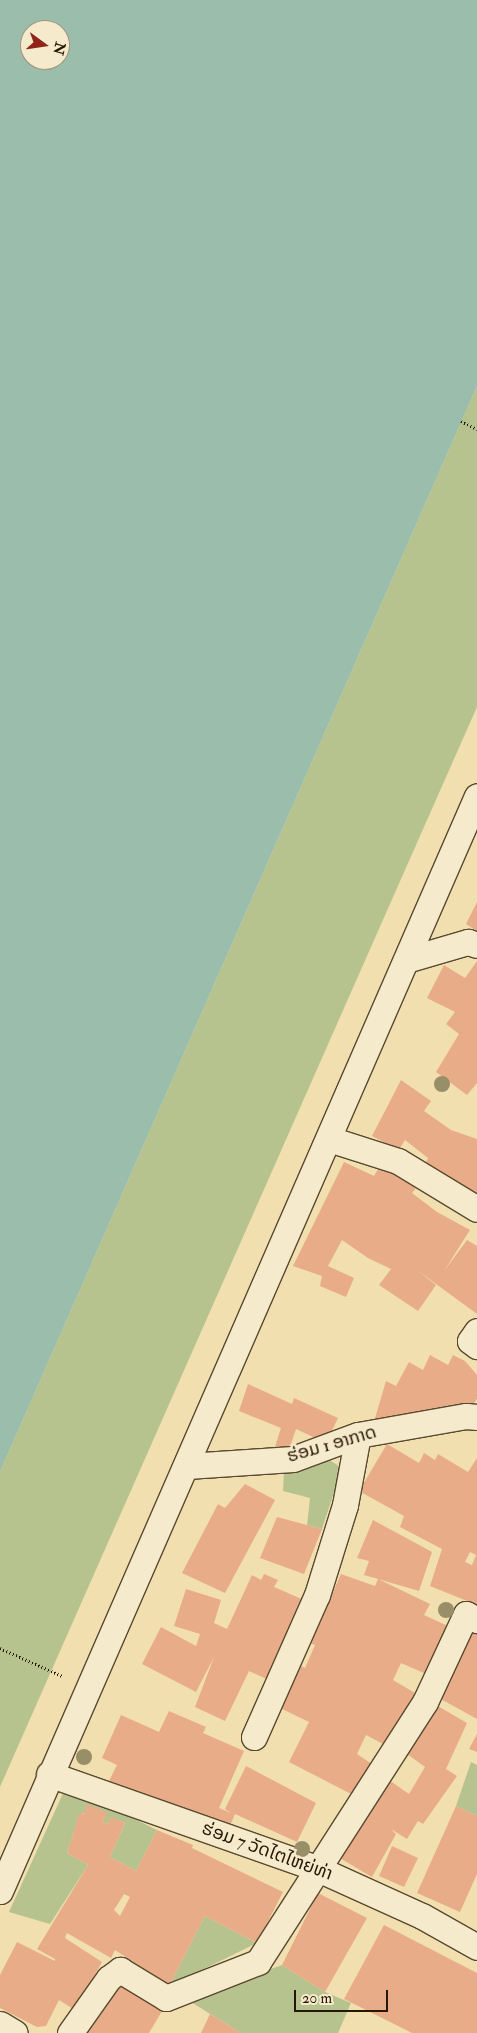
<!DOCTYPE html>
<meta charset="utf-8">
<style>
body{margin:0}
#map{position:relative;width:477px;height:2033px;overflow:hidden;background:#f1dfb0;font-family:"IM FELL Double Pica","Noto Sans Lao",serif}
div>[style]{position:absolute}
.green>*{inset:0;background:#b6c38e}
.water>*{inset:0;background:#9bbdac}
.building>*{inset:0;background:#e9ac88}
.path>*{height:3px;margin-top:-1.5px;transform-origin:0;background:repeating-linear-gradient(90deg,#251704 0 1px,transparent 0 3.5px)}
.roads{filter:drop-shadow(1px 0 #58492f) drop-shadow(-1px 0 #58492f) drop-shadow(0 1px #58492f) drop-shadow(0 -1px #58492f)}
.street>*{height:25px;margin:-12.5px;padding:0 12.5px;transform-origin:12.5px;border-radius:12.5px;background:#f6eacc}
.trees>*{width:16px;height:16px;margin:-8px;border-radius:50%;background:#988e68}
span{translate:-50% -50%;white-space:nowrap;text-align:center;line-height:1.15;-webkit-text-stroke:4.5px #f6eacc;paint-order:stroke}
.street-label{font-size:18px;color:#251704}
.north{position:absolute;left:20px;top:20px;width:50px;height:50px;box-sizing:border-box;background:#f6eacc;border:1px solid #a2967c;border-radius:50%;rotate:104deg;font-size:14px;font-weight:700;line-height:20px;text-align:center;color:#251704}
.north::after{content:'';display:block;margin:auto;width:18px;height:22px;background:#8f2418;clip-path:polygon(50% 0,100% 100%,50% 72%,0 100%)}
.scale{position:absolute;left:294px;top:1990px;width:94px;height:22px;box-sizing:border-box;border:2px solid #251704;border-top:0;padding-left:6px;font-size:15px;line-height:18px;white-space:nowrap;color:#251704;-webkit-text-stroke:4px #f6eacc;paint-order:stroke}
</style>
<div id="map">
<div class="green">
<div style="clip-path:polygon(477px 386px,477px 707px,0 1787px,0 1472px)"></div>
<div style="clip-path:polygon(323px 1456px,342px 1468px,322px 1529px,307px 1525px,310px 1498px,283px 1491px,284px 1472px)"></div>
<div style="clip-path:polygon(471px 1762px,477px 1765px,477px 1816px,456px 1806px)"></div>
<div style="clip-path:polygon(65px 1789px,88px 1796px,157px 1830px,136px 1871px,110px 1857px,125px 1823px,111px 1818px,108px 1824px,103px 1822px,107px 1813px,80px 1813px,67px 1853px,88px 1865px,50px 1924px,9px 1912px)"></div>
<div style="clip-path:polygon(205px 1916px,257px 1943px,169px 1986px)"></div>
<div style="clip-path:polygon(282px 1965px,325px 1992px,351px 2003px,338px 2033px,241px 2033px,186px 1999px)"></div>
</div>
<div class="water">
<div style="clip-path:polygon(evenodd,0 0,477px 0,477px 386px,0 1472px,0 0,30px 30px,60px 30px,60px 60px,30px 60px,30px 30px)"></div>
</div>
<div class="building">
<div style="clip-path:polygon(477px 902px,477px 931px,466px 924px)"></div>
<div style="clip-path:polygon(477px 961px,477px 1083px,467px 1095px,436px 1072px,459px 1034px,446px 1024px,455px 1012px,427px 998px,444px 965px,465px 978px)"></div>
<div style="clip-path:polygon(401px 1080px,431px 1101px,424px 1111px,451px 1130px,477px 1139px,477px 1196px,423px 1169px,428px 1158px,405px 1140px,399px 1150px,372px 1136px)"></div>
<div style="clip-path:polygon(344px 1162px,374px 1176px,380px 1166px,416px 1188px,412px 1193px,437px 1212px,470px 1230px,444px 1271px,467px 1240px,477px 1246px,477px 1314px,417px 1270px,436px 1285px,418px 1311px,379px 1285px,391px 1269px,368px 1258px,342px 1240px,328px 1266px,354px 1278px,346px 1297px,320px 1286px,322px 1276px,293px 1266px)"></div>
<div style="clip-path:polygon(430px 1355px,448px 1365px,453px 1355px,465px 1361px,477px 1375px,477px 1399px,468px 1411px,373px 1425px,386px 1381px,396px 1386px,409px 1362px,423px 1370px)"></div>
<div style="clip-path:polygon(248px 1384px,292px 1404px,294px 1398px,338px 1418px,326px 1443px,296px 1429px,287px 1456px,273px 1453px,281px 1428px,239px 1411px)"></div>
<div style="clip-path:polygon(evenodd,387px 1444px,419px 1463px,424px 1453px,435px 1460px,438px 1454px,468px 1472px,477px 1458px,477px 1605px,430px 1586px,442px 1549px,400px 1527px,404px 1516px,359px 1491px,387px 1444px,470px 1552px,476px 1555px,472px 1565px,465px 1562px,470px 1552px)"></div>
<div style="clip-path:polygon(245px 1484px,275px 1500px,225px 1593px,182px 1573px,218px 1504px,225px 1508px)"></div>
<div style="clip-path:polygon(277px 1517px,322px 1529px,304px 1574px,260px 1558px)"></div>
<div style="clip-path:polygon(373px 1520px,432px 1552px,419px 1591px,378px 1579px,430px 1604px,424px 1615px,450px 1627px,426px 1674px,401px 1663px,393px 1680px,415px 1693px,385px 1745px,366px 1735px,357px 1754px,372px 1764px,353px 1795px,289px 1762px,309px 1722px,280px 1708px,301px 1666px,305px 1668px,315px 1645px,310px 1643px,341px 1574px,375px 1586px,378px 1579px,364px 1575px,369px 1561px,357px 1558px)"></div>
<div style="clip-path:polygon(264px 1574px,278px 1580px,274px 1587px,304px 1600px,269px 1680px,249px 1671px,225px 1721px,195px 1707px,214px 1657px,196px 1692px,142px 1664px,161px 1627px,196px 1646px,200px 1634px,174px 1626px,186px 1589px,221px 1600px,214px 1623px,227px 1629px,252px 1575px,261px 1580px)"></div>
<div style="clip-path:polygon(469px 1627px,477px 1632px,477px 1719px,437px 1697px)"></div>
<div style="clip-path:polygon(436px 1705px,467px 1723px,446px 1769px,457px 1776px,423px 1824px,418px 1821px,407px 1839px,391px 1829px,396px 1834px,372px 1877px,338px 1857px,389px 1780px,409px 1794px,425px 1767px,403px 1751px)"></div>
<div style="clip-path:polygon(169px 1711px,206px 1727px,203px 1733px,244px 1751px,219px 1808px,231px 1813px,225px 1809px,246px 1766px,316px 1803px,297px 1842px,235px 1814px,229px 1828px,106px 1787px,117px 1765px,102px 1758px,121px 1715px,159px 1732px)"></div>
<div style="clip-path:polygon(477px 1734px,477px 1752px,469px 1749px)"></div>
<div style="clip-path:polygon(evenodd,87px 1804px,108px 1813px,103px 1822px,108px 1824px,111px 1817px,125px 1823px,110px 1857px,136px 1871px,157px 1830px,193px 1845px,192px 1848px,283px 1892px,257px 1943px,205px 1916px,169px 1986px,115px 1950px,111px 1958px,67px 1933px,65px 1938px,102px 1962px,75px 2010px,59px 2000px,46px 2026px,37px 2027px,0 2008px,0 1975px,17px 1942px,55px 1961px,55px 1959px,37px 1949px,88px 1865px,67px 1853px,80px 1812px,84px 1814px,87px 1804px,124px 1894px,130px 1897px,120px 1916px,114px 1910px,124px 1894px)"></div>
<div style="clip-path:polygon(456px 1806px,477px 1816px,477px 1874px,460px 1912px,417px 1893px)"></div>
<div style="clip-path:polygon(392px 1846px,418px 1858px,404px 1887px,379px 1876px)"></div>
<div style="clip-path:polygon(318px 1893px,367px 1918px,325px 1992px,282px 1965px)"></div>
<div style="clip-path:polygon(384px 1925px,477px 1973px,477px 2033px,412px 2033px,344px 1999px)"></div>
<div style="clip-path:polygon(116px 1977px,165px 2006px,149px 2033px,82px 2033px)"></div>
<div style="clip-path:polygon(210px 2014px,241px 2033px,201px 2033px)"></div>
</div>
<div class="path">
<div style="left:461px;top:421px;width:18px;rotate:27deg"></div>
<div style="left:0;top:1648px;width:68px;rotate:24.3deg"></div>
</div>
<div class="roads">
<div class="street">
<div style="left:406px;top:960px;width:65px;rotate:-16.2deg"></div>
<div style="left:468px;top:942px;width:9px;rotate:18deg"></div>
<div style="left:329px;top:1139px;width:72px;rotate:17.7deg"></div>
<div style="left:398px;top:1161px;width:92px;rotate:31.3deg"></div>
<div style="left:477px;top:1331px;width:12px;rotate:125deg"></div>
<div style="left:470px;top:1341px;width:9px;rotate:36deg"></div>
<div style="left:187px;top:1466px;width:106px;rotate:-3.8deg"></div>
<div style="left:293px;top:1459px;width:69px;rotate:-20.3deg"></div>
<div style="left:358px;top:1435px;width:110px;rotate:-10deg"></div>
<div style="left:466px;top:1416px;width:11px;rotate:5deg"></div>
<div style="left:254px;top:1737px;width:155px;rotate:-66.1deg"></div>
<div style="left:317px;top:1595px;width:94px;rotate:-72.7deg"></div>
<div style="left:345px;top:1505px;width:71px;rotate:-79.5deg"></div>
<div style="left:49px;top:1774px;width:283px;rotate:19.4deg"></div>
<div style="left:316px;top:1868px;width:116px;rotate:24.4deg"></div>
<div style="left:422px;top:1916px;width:63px;rotate:29.4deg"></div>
<div style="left:0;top:1891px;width:1194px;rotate:-66.46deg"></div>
<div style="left:0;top:2024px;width:17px;rotate:31deg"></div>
<div style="left:70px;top:2033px;width:67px;rotate:-54.7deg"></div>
<div style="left:109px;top:1978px;width:14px;rotate:-36deg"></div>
<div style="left:120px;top:1970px;width:54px;rotate:31.3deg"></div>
<div style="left:166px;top:1998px;width:99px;rotate:-21.4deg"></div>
<div style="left:258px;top:1962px;width:309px;rotate:-57.3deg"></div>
<div style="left:425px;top:1702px;width:97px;rotate:-65deg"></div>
<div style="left:466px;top:1614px;width:13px;rotate:29deg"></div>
</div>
</div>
<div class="trees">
<div style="left:442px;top:1084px"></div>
<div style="left:446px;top:1610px"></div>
<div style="left:84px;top:1757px"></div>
<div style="left:302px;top:1849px"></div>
</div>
<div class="street-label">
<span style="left:332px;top:1445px;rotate:-16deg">ຮ່ອມ 1 ອາກາດ</span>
<span style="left:267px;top:1852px;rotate:20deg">ຮ່ອມ 7 ວັດໄຕໄຫຍ່ທ່າ</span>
</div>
<div class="north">N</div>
<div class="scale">20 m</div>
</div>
